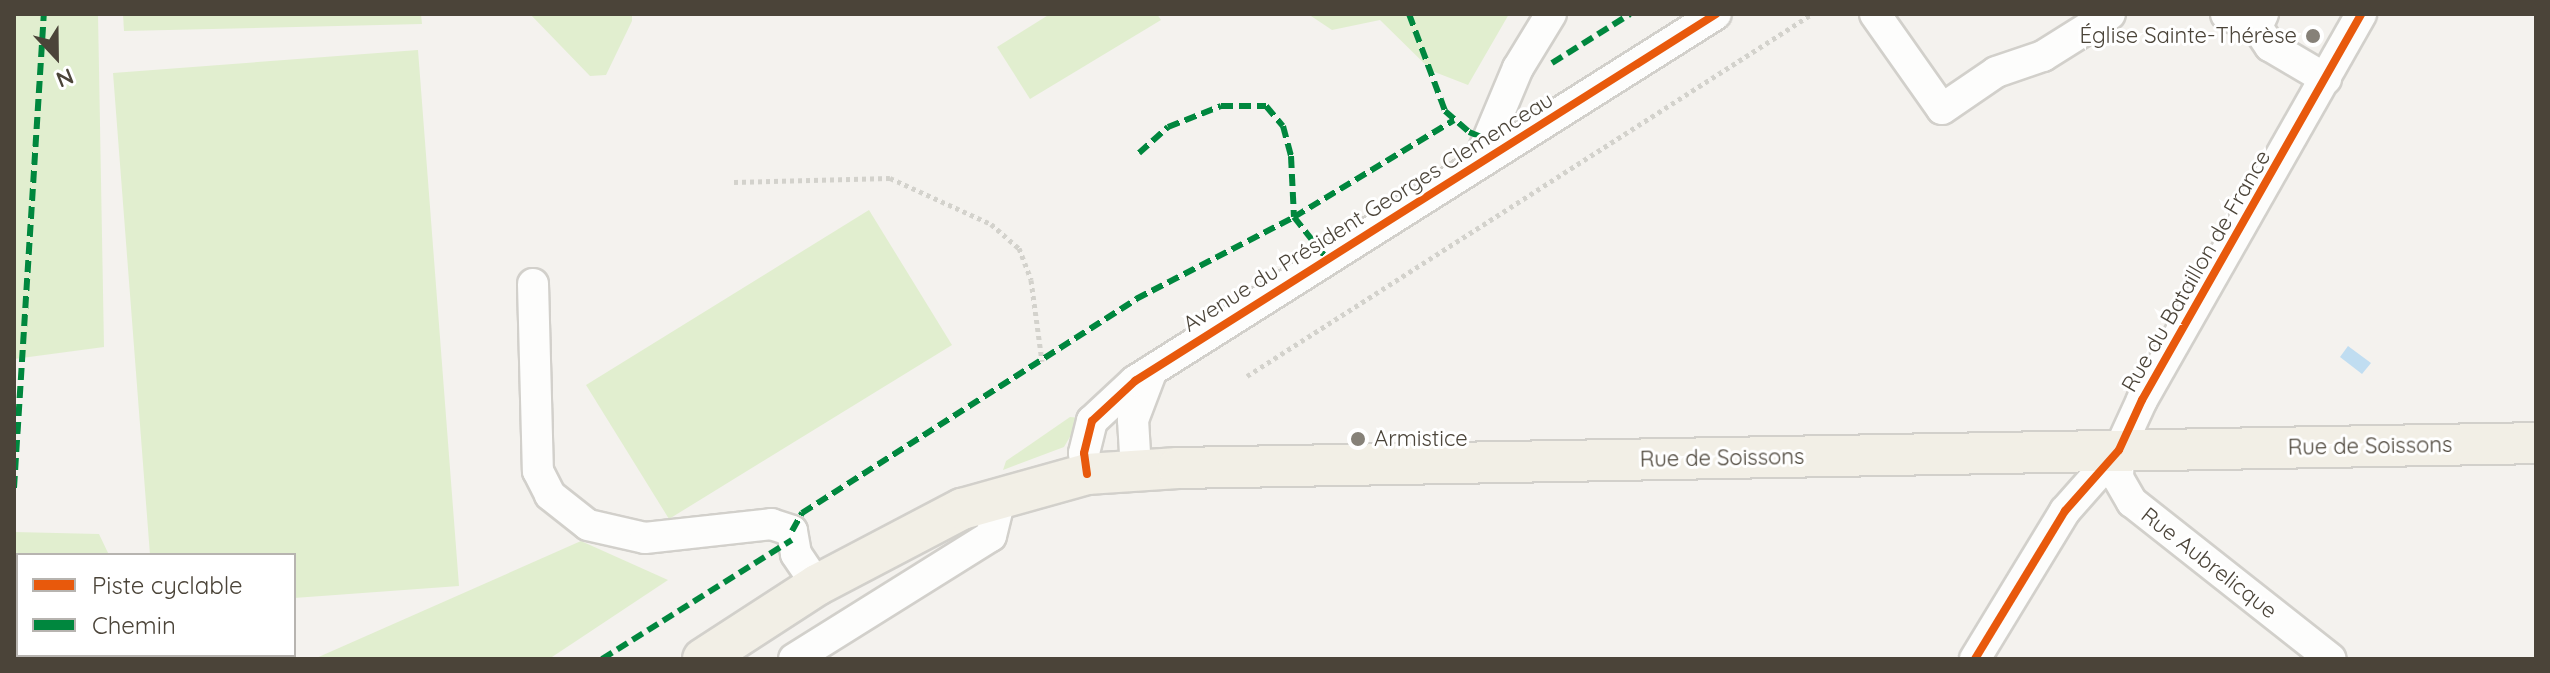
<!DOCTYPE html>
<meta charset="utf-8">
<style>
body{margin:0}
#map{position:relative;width:2550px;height:673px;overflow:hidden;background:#f4f2ee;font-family:Quicksand,sans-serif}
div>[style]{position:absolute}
.green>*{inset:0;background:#e1eecf}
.water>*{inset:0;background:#c0ddf1}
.path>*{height:5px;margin-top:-2.5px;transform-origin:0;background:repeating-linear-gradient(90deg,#d3d2cc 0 4px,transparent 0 8px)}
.roads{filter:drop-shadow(2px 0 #d2d0cb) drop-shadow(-2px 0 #d2d0cb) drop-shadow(0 2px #d2d0cb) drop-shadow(0 -2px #d2d0cb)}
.minor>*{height:30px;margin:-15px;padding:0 15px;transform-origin:15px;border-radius:15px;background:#fdfdfc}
.major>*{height:40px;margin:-20px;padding:0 20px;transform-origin:20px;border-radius:20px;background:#f2efe6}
.quiet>*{height:6px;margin-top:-3px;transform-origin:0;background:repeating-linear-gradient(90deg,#00873e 0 12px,transparent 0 18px)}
.cycleway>*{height:8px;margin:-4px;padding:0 4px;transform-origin:4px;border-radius:4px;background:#e8590c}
.dots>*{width:22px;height:22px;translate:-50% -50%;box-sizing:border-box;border:4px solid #fff;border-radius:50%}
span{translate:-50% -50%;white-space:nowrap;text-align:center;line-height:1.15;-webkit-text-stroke:6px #fff;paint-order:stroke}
.poi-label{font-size:22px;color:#4b4439}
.right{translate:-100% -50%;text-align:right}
.left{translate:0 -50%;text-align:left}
.street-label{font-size:22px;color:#4b4439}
.frame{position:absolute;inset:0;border:16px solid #4b4439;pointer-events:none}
.legend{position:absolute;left:16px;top:553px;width:280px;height:104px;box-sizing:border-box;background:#fff;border:2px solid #b7b4b0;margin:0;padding:10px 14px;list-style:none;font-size:24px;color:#4b4439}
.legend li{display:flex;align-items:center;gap:16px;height:40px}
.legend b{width:40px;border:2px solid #b7b4b0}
.north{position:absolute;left:16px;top:16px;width:80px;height:80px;-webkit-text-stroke:6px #fff;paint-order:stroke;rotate:158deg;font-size:22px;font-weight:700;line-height:32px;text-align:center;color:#4b4439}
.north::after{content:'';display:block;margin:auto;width:28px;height:36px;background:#4b4439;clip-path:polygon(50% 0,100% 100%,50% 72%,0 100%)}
</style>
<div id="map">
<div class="green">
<div style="clip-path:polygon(14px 14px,98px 14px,104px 347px,14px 359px)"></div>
<div style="clip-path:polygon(123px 14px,421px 14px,422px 24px,124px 31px)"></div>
<div style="clip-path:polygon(530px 14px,632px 14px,632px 21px,606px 75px,590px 76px)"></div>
<div style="clip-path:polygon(1050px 14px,1157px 14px,1161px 20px,1030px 99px,997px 47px)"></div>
<div style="clip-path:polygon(1308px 14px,1509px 14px,1468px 85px,1432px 71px,1380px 20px,1332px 30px)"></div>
<div style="clip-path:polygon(418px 50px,459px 586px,294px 598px,294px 555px,150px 555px,113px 73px)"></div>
<div style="clip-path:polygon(869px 210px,952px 345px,669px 519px,586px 385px)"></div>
<div style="clip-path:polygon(1070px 417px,1081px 418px,1064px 447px,1003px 470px,1006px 461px)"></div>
<div style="clip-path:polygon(14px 532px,99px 534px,109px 555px,18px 555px,18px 655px,180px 659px,14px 659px)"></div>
<div style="clip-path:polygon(581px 541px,668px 580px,549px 659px,314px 659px)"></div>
</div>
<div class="water">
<div style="clip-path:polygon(2348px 346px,2371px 363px,2362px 374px,2340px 357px)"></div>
</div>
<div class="path">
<div style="left:734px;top:182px;width:156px;rotate:-1.5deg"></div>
<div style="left:890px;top:178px;width:111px;rotate:24.5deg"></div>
<div style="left:991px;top:224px;width:37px;rotate:41deg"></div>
<div style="left:1019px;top:248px;width:34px;rotate:69deg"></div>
<div style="left:1031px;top:280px;width:82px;rotate:82.3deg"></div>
<div style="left:1247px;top:376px;width:671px;rotate:-32.65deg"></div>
</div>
<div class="roads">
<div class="minor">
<div style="left:1875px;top:14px;width:116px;rotate:54.8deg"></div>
<div style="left:1942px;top:109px;width:65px;rotate:-34.4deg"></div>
<div style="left:1996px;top:72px;width:50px;rotate:-18.8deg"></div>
<div style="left:2043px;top:56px;width:79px;rotate:-32.1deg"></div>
<div style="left:2226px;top:14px;width:9px;rotate:27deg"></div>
<div style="left:2263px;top:14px;width:14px;rotate:115deg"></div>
<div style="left:2257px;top:27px;width:23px;rotate:56deg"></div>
<div style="left:2270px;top:46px;width:65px;rotate:30.5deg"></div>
<div style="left:1478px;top:163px;width:103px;rotate:-67.2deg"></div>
<div style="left:1518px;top:68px;width:63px;rotate:-58.6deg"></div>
<div style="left:533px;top:284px;width:187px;rotate:88.5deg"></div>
<div style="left:538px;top:471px;width:27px;rotate:63deg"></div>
<div style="left:550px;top:495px;width:48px;rotate:38.3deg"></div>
<div style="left:588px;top:525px;width:58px;rotate:12.8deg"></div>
<div style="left:645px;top:538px;width:127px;rotate:-6.3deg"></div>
<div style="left:771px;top:524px;width:22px;rotate:18deg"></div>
<div style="left:792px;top:531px;width:23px;rotate:80deg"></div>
<div style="left:796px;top:554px;width:37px;rotate:56deg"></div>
<div style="left:2119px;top:450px;width:28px;rotate:92deg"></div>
<div style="left:2118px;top:478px;width:28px;rotate:60deg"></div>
<div style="left:2132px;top:502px;width:253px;rotate:38.3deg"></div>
<div style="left:1136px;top:470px;width:50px;rotate:-93.4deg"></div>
<div style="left:1133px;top:420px;width:53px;rotate:-69.2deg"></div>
<div style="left:1087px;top:474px;width:21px;rotate:-98deg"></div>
<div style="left:1084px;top:453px;width:33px;rotate:-76deg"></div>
<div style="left:1092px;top:421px;width:59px;rotate:-42.9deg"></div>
<div style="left:1135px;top:381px;width:687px;rotate:-32.28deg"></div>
<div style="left:794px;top:659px;width:232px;rotate:-32deg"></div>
<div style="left:991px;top:536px;width:42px;rotate:-76.3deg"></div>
<div style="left:1975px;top:659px;width:173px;rotate:-58.7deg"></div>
<div style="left:2065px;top:511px;width:81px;rotate:-48.5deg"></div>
<div style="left:2119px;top:450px;width:55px;rotate:-65.3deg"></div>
<div style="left:2142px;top:400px;width:444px;rotate:-60.4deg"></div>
</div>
<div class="major">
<div style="left:703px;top:659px;width:136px;rotate:-33deg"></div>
<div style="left:817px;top:585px;width:164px;rotate:-27.7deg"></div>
<div style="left:962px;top:509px;width:130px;rotate:-15.6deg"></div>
<div style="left:1087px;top:474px;width:91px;rotate:-3.8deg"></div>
<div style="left:1178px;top:468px;width:1358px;rotate:-1.05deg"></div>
</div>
</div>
<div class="quiet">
<div style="left:1409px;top:14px;width:103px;rotate:69.6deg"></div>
<div style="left:1445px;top:111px;width:32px;rotate:41deg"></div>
<div style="left:1469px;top:132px;width:22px;rotate:22deg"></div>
<div style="left:1552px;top:63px;width:92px;rotate:-32.1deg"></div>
<div style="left:1139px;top:153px;width:39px;rotate:-42deg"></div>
<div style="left:1168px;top:127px;width:57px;rotate:-21.6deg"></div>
<div style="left:1221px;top:106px;width:45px"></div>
<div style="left:1266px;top:106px;width:26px;rotate:50deg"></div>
<div style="left:1283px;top:126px;width:31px;rotate:75deg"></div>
<div style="left:1291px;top:156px;width:61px;rotate:87.2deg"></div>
<div style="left:1294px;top:217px;width:187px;rotate:-31.2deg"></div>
<div style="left:14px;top:488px;width:475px;rotate:-86.4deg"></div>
<div style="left:792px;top:531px;width:21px;rotate:-61deg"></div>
<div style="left:802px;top:513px;width:397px;rotate:-32.6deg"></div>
<div style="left:1136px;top:299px;width:178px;rotate:-27.4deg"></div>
<div style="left:1294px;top:217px;width:53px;rotate:51.8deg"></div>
<div style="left:602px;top:659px;width:224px;rotate:-32.1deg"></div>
</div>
<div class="cycleway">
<div style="left:1087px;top:474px;width:21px;rotate:-98deg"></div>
<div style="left:1084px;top:453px;width:33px;rotate:-76deg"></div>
<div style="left:1092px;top:421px;width:59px;rotate:-42.9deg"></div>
<div style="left:1135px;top:381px;width:687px;rotate:-32.28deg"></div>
<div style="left:1975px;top:659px;width:173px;rotate:-58.7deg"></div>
<div style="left:2065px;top:511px;width:81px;rotate:-48.5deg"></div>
<div style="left:2119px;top:450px;width:55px;rotate:-65.3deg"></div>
<div style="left:2142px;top:400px;width:444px;rotate:-60.4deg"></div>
</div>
<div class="dots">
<div style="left:2313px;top:36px;background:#868178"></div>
<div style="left:1358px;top:439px;background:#868178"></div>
</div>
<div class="poi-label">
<span class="right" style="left:2297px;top:36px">Église Sainte-Thérèse</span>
<span class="left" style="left:1374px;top:439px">Armistice</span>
</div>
<div class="street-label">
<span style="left:1368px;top:212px;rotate:-32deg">Avenue du Président Georges Clemenceau</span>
<span style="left:2196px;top:271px;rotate:-60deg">Rue du Bataillon de France</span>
<span style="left:2370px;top:446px;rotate:-1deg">Rue de Soissons</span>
<span style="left:1722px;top:458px;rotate:-1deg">Rue de Soissons</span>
<span style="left:2209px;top:563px;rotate:38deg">Rue Aubrelicque</span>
</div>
<div class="frame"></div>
<ul class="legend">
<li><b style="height:10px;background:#e8590c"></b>Piste cyclable</li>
<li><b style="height:10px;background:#00873e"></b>Chemin</li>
</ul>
<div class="north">N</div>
</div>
